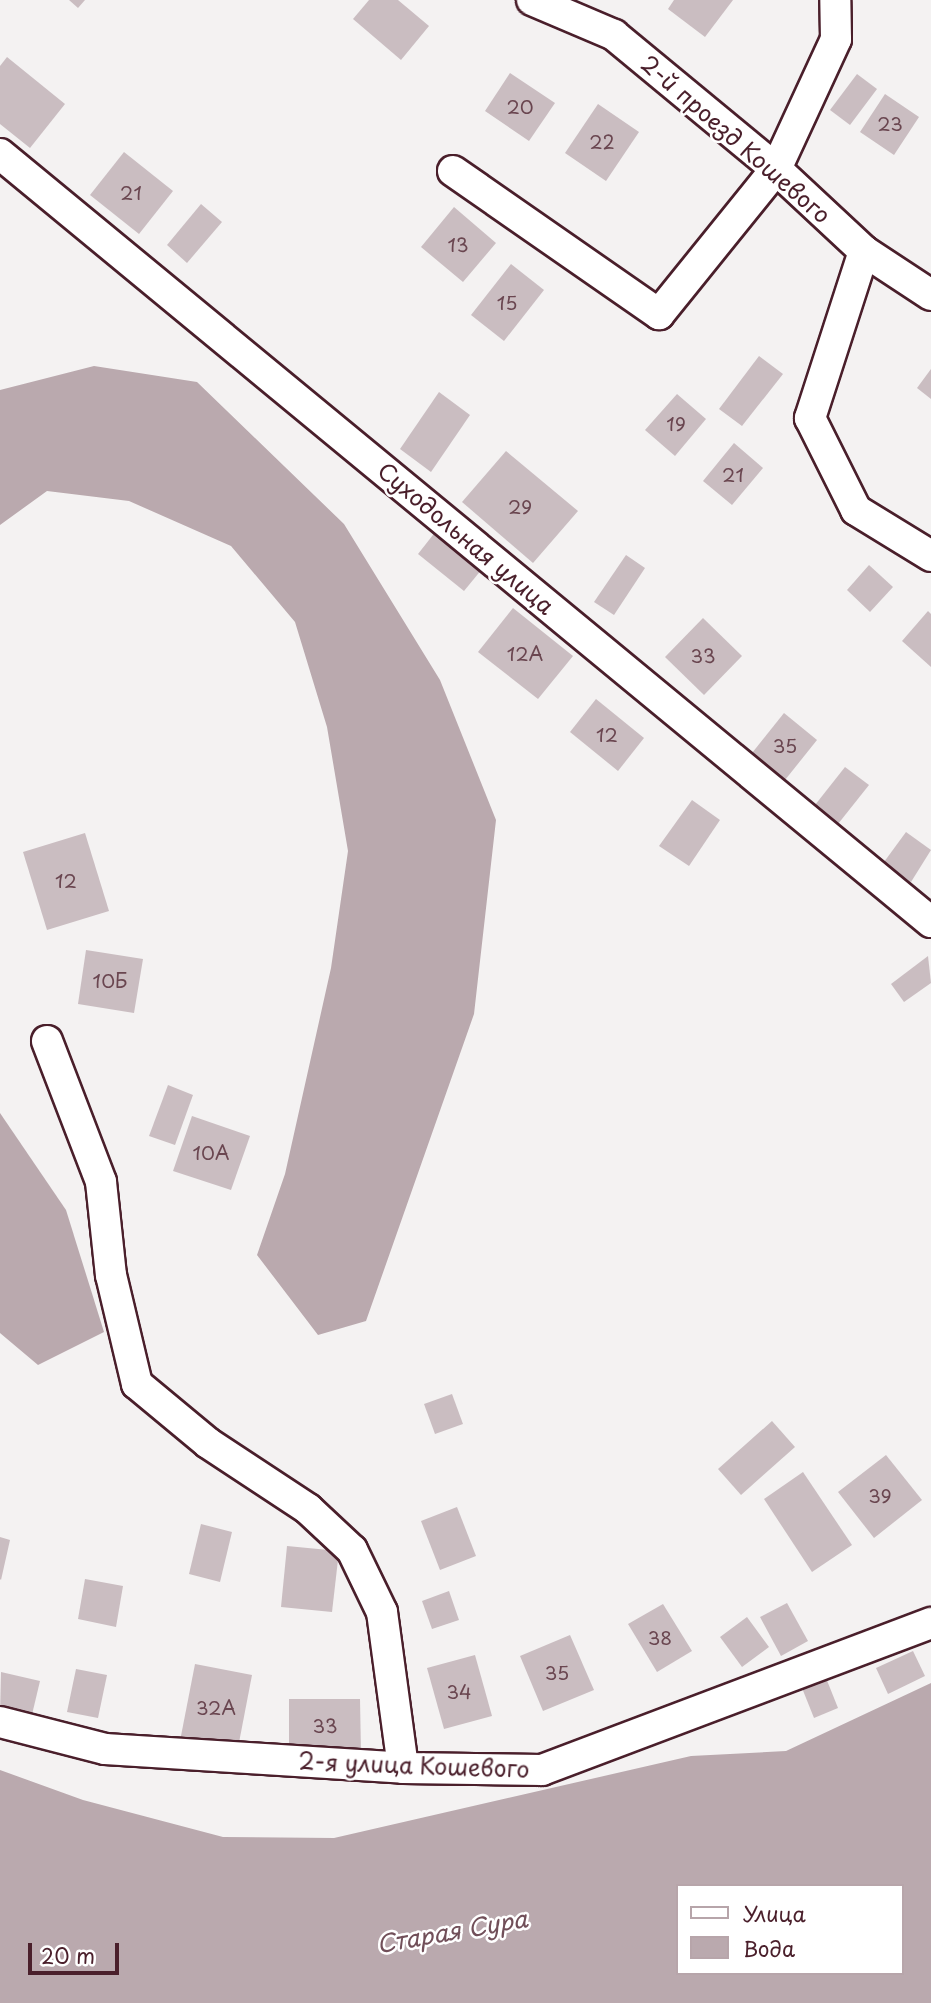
<!DOCTYPE html>
<meta charset="utf-8">
<style>
body{margin:0}
#map{position:relative;width:931px;height:2003px;overflow:hidden;background:#f4f2f2;font-family:"Playpen Sans",sans-serif}
div>[style]{position:absolute}
.water>*{inset:0;background:#baa9ae}
.building>*{inset:0;background:#cabdc1}
.roads{filter:drop-shadow(2px 0 #4a1f2b) drop-shadow(-2px 0 #4a1f2b) drop-shadow(0 2px #4a1f2b) drop-shadow(0 -2px #4a1f2b)}
.street>*{height:30px;margin:-15px;padding:0 15px;transform-origin:15px;border-radius:15px;background:#fff}
span{translate:-50% -50%;white-space:nowrap;text-align:center;line-height:1.15;-webkit-text-stroke:5px #fff;paint-order:stroke}
.number-label{font-size:19px;color:#6a4650}
.number-label span{-webkit-text-stroke-width:0}
.street-label{font-size:23px;color:#4a1f2b}
.water-label{font-size:24px;color:#714f59;font-style:italic}
.legend{position:absolute;left:676px;top:1884px;width:228px;height:91px;box-sizing:border-box;background:#fff;border:2px solid #b7a5aa;margin:0;padding:9px 12px;list-style:none;font-size:21px;color:#4a1f2b}
.legend li{display:flex;align-items:center;gap:14px;height:35px}
.legend b{width:35px;border:2px solid #b7a5aa}
.scale{position:absolute;left:28px;top:1943px;width:91px;height:32px;box-sizing:border-box;border:4px solid #4a1f2b;border-top:0;padding-left:9px;font-size:21px;line-height:24px;white-space:nowrap;color:#4a1f2b;-webkit-text-stroke:5px #fff;paint-order:stroke}
</style>
<div id="map">
<div class="water">
<div style="clip-path:polygon(94px 366px,197px 382px,344px 524px,440px 680px,496px 820px,474px 1014px,366px 1321px,318px 1335px,257px 1255px,285px 1174px,331px 968px,348px 851px,327px 727px,295px 622px,231px 546px,129px 501px,47px 491px,0 525px,0 390px)"></div>
<div style="clip-path:polygon(0 1113px,66px 1210px,104px 1332px,38px 1365px,0 1333px)"></div>
<div style="clip-path:polygon(evenodd,931px 1683px,931px 2003px,0 2003px,0 1770px,83px 1800px,223px 1837px,334px 1838px,691px 1756px,786px 1751px,931px 1683px,677px 1886px,901px 1886px,901px 1973px,677px 1973px,677px 1886px)"></div>
</div>
<div class="building">
<div style="clip-path:polygon(69px 0,85px 0,78px 8px)"></div>
<div style="clip-path:polygon(369px 0,398px 0,429px 26px,401px 60px,353px 19px)"></div>
<div style="clip-path:polygon(674px 0,733px 0,705px 37px,668px 9px)"></div>
<div style="clip-path:polygon(7px 57px,65px 104px,30px 148px,0 124px,0 66px)"></div>
<div style="clip-path:polygon(510px 73px,555px 103px,529px 141px,485px 111px)"></div>
<div style="clip-path:polygon(857px 74px,877px 89px,850px 125px,830px 110px)"></div>
<div style="clip-path:polygon(885px 94px,919px 117px,894px 155px,860px 132px)"></div>
<div style="clip-path:polygon(598px 104px,639px 132px,606px 181px,565px 153px)"></div>
<div style="clip-path:polygon(124px 152px,173px 191px,139px 234px,90px 195px)"></div>
<div style="clip-path:polygon(201px 204px,222px 222px,187px 263px,167px 245px)"></div>
<div style="clip-path:polygon(454px 207px,496px 243px,463px 282px,421px 247px)"></div>
<div style="clip-path:polygon(511px 264px,544px 290px,504px 341px,471px 315px)"></div>
<div style="clip-path:polygon(759px 356px,783px 374px,742px 426px,719px 409px)"></div>
<div style="clip-path:polygon(931px 369px,931px 399px,917px 388px)"></div>
<div style="clip-path:polygon(439px 392px,470px 415px,431px 472px,400px 449px)"></div>
<div style="clip-path:polygon(677px 394px,706px 419px,675px 456px,645px 430px)"></div>
<div style="clip-path:polygon(734px 443px,763px 468px,732px 505px,703px 481px)"></div>
<div style="clip-path:polygon(506px 451px,578px 511px,533px 563px,462px 502px)"></div>
<div style="clip-path:polygon(440px 526px,487px 563px,464px 591px,418px 554px)"></div>
<div style="clip-path:polygon(626px 555px,645px 568px,614px 615px,594px 602px)"></div>
<div style="clip-path:polygon(869px 565px,893px 587px,870px 612px,847px 590px)"></div>
<div style="clip-path:polygon(513px 608px,573px 656px,538px 699px,478px 652px)"></div>
<div style="clip-path:polygon(928px 611px,931px 614px,931px 667px,902px 641px)"></div>
<div style="clip-path:polygon(703px 618px,742px 656px,704px 695px,665px 657px)"></div>
<div style="clip-path:polygon(596px 699px,644px 738px,618px 771px,570px 732px)"></div>
<div style="clip-path:polygon(784px 713px,817px 740px,785px 780px,752px 753px)"></div>
<div style="clip-path:polygon(845px 767px,869px 785px,838px 824px,815px 805px)"></div>
<div style="clip-path:polygon(692px 800px,720px 820px,689px 866px,659px 846px)"></div>
<div style="clip-path:polygon(906px 832px,931px 850px,911px 882px,884px 862px)"></div>
<div style="clip-path:polygon(85px 833px,109px 911px,47px 930px,23px 852px)"></div>
<div style="clip-path:polygon(86px 950px,143px 959px,134px 1013px,78px 1004px)"></div>
<div style="clip-path:polygon(928px 956px,931px 983px,904px 1002px,891px 984px)"></div>
<div style="clip-path:polygon(168px 1085px,193px 1095px,175px 1145px,149px 1136px)"></div>
<div style="clip-path:polygon(192px 1116px,250px 1136px,231px 1190px,173px 1171px)"></div>
<div style="clip-path:polygon(452px 1394px,463px 1424px,435px 1434px,424px 1404px)"></div>
<div style="clip-path:polygon(772px 1421px,795px 1447px,741px 1495px,718px 1469px)"></div>
<div style="clip-path:polygon(886px 1455px,922px 1500px,874px 1538px,838px 1492px)"></div>
<div style="clip-path:polygon(803px 1472px,852px 1545px,812px 1572px,764px 1499px)"></div>
<div style="clip-path:polygon(457px 1507px,476px 1556px,440px 1570px,421px 1521px)"></div>
<div style="clip-path:polygon(201px 1524px,232px 1532px,220px 1582px,189px 1574px)"></div>
<div style="clip-path:polygon(0 1537px,10px 1540px,1px 1580px,0 1579px)"></div>
<div style="clip-path:polygon(287px 1546px,339px 1551px,332px 1612px,281px 1607px)"></div>
<div style="clip-path:polygon(85px 1579px,123px 1586px,116px 1627px,78px 1619px)"></div>
<div style="clip-path:polygon(449px 1591px,459px 1620px,432px 1629px,422px 1601px)"></div>
<div style="clip-path:polygon(787px 1603px,808px 1641px,781px 1656px,760px 1617px)"></div>
<div style="clip-path:polygon(663px 1604px,692px 1651px,657px 1672px,628px 1624px)"></div>
<div style="clip-path:polygon(747px 1617px,769px 1647px,742px 1667px,720px 1637px)"></div>
<div style="clip-path:polygon(570px 1635px,594px 1690px,543px 1711px,520px 1656px)"></div>
<div style="clip-path:polygon(913px 1651px,925px 1676px,888px 1694px,876px 1668px)"></div>
<div style="clip-path:polygon(475px 1655px,492px 1716px,444px 1729px,427px 1668px)"></div>
<div style="clip-path:polygon(195px 1664px,252px 1675px,237px 1753px,180px 1741px)"></div>
<div style="clip-path:polygon(76px 1669px,107px 1675px,98px 1718px,67px 1712px)"></div>
<div style="clip-path:polygon(1px 1672px,40px 1681px,30px 1723px,0 1716px)"></div>
<div style="clip-path:polygon(826px 1678px,838px 1708px,814px 1718px,802px 1688px)"></div>
<div style="clip-path:polygon(289px 1699px,360px 1699px,361px 1754px,289px 1754px)"></div>
</div>
<div class="roads">
<div class="street">
<div style="left:532px;top:0;width:89px;rotate:23.1deg"></div>
<div style="left:614px;top:35px;width:210px;rotate:39.6deg"></div>
<div style="left:776px;top:169px;width:120px;rotate:43deg"></div>
<div style="left:864px;top:251px;width:80px;rotate:33.3deg"></div>
<div style="left:0;top:154px;width:1207px;rotate:39.52deg"></div>
<div style="left:453px;top:171px;width:251px;rotate:34.8deg"></div>
<div style="left:659px;top:314px;width:186px;rotate:-51.1deg"></div>
<div style="left:776px;top:169px;width:143px;rotate:-65.2deg"></div>
<div style="left:836px;top:39px;width:39px;rotate:-91deg"></div>
<div style="left:864px;top:251px;width:176px;rotate:107.9deg"></div>
<div style="left:810px;top:418px;width:103px;rotate:63.4deg"></div>
<div style="left:856px;top:510px;width:88px;rotate:31.5deg"></div>
<div style="left:47px;top:1041px;width:151px;rotate:69deg"></div>
<div style="left:101px;top:1182px;width:94px;rotate:83.9deg"></div>
<div style="left:111px;top:1275px;width:112px;rotate:76.6deg"></div>
<div style="left:137px;top:1384px;width:92px;rotate:39.7deg"></div>
<div style="left:208px;top:1443px;width:120px;rotate:33.4deg"></div>
<div style="left:308px;top:1509px;width:60px;rotate:43deg"></div>
<div style="left:352px;top:1550px;width:69px;rotate:64.2deg"></div>
<div style="left:382px;top:1612px;width:157px;rotate:82.3deg"></div>
<div style="left:0;top:1722px;width:108px;rotate:14.4deg"></div>
<div style="left:105px;top:1749px;width:299px;rotate:3.6deg"></div>
<div style="left:403px;top:1768px;width:139px;rotate:0.8deg"></div>
<div style="left:542px;top:1770px;width:416px;rotate:-20.7deg"></div>
</div>
</div>
<div class="number-label">
<span style="left:520px;top:107px">20</span>
<span style="left:890px;top:124px">23</span>
<span style="left:602px;top:142px">22</span>
<span style="left:131px;top:193px">21</span>
<span style="left:458px;top:245px">13</span>
<span style="left:507px;top:303px">15</span>
<span style="left:676px;top:424px">19</span>
<span style="left:733px;top:475px">21</span>
<span style="left:520px;top:507px">29</span>
<span style="left:525px;top:654px">12А</span>
<span style="left:703px;top:656px">33</span>
<span style="left:607px;top:735px">12</span>
<span style="left:785px;top:746px">35</span>
<span style="left:66px;top:881px">12</span>
<span style="left:110px;top:981px">10Б</span>
<span style="left:211px;top:1153px">10А</span>
<span style="left:880px;top:1496px">39</span>
<span style="left:660px;top:1638px">38</span>
<span style="left:557px;top:1673px">35</span>
<span style="left:459px;top:1692px">34</span>
<span style="left:216px;top:1708px">32А</span>
<span style="left:325px;top:1726px">33</span>
</div>
<div class="street-label">
<span style="left:736px;top:139px;rotate:41deg">2-й проезд Кошевого</span>
<span style="left:466px;top:538px;rotate:40deg">Суходольная улица</span>
<span style="left:414px;top:1765px;rotate:2deg">2-я улица Кошевого</span>
</div>
<div class="water-label">
<span style="left:452px;top:1931px;rotate:-10deg">Старая Сура</span>
</div>
<ul class="legend">
<li><b style="height:9px;background:#fff"></b>Улица</li>
<li><b style="height:19px;background:#baa9ae"></b>Вода</li>
</ul>
<div class="scale">20 m</div>
</div>
